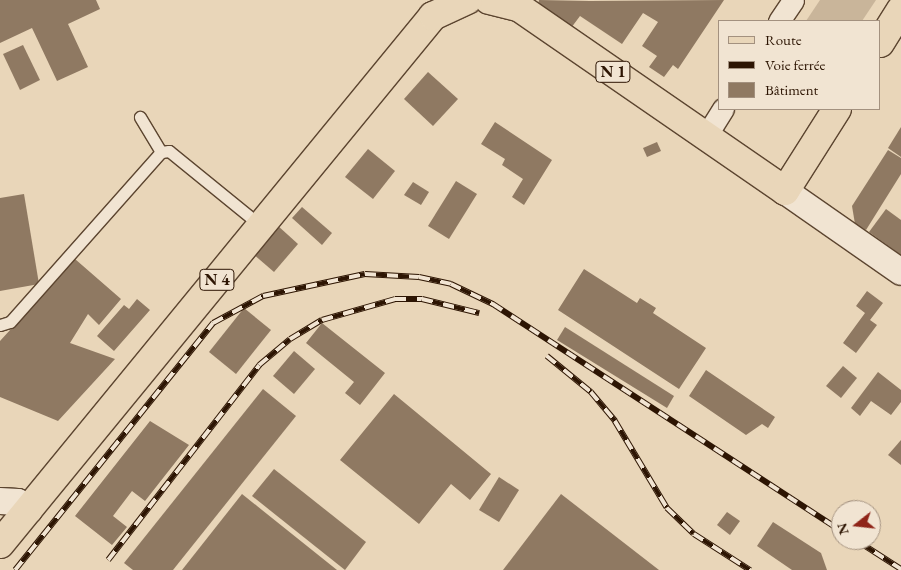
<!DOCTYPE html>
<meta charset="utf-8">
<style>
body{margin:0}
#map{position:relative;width:901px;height:570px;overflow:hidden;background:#e9d6b9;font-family:"EB Garamond",serif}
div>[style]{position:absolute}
.green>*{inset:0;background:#c9b59a}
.building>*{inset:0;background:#8f7962}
.roads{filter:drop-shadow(1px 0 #5c4530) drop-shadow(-1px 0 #5c4530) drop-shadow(0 1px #5c4530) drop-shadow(0 -1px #5c4530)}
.service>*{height:11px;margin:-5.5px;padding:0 5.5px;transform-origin:5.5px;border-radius:5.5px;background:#f1e4d2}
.minor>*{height:21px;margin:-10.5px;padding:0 10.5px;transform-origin:10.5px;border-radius:10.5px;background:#f1e4d2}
.tertiary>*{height:26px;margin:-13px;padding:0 13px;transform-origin:13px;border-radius:13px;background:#f1e4d2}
.primary>*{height:28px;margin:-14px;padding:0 14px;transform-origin:14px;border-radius:14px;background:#e9d6b9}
.rail>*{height:5.5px;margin-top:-2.75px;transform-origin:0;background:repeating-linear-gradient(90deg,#f1e4d2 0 11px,#2d1503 0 22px);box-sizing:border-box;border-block:1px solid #2d1503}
span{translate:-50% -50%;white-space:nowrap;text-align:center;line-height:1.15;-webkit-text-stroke:5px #f1e4d2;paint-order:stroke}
.shield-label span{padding:1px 4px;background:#f1e4d2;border:1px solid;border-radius:4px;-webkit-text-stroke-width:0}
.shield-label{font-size:16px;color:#2d1503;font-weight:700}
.legend{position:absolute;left:718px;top:20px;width:162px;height:90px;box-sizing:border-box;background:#f1e4d2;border:1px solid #a3917f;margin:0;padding:6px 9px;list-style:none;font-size:15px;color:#2d1503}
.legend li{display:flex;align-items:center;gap:10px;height:25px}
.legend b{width:25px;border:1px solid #a3917f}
.north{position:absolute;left:831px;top:500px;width:50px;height:50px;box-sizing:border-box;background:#f1e4d2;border:1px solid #a3917f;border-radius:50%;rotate:254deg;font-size:14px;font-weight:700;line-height:20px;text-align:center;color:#2d1503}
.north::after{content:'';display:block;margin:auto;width:18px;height:22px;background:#8f2418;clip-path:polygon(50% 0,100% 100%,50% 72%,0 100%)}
</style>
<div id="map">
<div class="green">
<div style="clip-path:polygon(820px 0,876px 0,862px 21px,806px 21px)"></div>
</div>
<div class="building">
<div style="clip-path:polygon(0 0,96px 0,100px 9px,68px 24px,88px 67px,57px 81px,32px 28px,0 43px)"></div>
<div style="clip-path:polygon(539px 0,590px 1px,724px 0,678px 69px,673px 65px,664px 77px,649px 67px,657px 56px,642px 46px,658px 22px,643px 13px,622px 44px,580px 16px,571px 28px,538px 5px)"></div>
<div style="clip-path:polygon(23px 45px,40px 80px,20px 90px,3px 54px)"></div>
<div style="clip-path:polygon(428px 72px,458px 99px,433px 126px,404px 99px)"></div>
<div style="clip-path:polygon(495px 122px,552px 160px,524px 205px,512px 197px,523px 179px,502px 165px,505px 159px,481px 144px)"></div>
<div style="clip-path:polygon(901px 127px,901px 157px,888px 148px)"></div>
<div style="clip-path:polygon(657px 142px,661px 151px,647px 157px,643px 148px)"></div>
<div style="clip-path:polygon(368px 149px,395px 171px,373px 199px,345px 177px)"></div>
<div style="clip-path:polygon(888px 150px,901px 158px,901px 174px,866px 230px,855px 224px,852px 206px)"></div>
<div style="clip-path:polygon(456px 181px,477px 194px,449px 239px,428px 226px)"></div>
<div style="clip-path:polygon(413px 182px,429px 192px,421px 205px,404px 195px)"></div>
<div style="clip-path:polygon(24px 194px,39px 284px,0 291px,0 198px)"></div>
<div style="clip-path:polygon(302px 207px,332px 233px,322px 245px,292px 218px)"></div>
<div style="clip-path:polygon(886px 209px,901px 220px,901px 255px,869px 232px)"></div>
<div style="clip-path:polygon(277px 225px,298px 244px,274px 272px,253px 254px)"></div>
<div style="clip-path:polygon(75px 259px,121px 299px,99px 325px,88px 314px,70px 343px,115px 359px,58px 421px,0 397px,0 341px)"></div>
<div style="clip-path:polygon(584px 269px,637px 303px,640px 298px,656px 308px,653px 313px,706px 348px,679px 389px,558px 310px)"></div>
<div style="clip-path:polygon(867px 291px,883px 303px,870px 320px,877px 325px,856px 353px,843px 343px,865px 313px,856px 306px)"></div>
<div style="clip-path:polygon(137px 299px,150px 310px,114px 351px,97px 336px,124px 305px,129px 309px)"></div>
<div style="clip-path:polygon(244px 308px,271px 330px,236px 374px,209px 352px)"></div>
<div style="clip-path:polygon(322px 323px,385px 373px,360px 405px,345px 393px,354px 382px,306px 343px)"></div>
<div style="clip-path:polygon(565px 327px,674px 396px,667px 408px,557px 340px)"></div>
<div style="clip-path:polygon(294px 351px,315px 369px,294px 394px,273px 376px)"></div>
<div style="clip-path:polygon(843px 366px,857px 378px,841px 398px,826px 386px)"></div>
<div style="clip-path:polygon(706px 370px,775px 417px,768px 428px,762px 424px,746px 435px,689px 396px)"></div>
<div style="clip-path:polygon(878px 372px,901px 390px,901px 402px,891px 415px,871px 401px,860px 416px,851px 408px)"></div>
<div style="clip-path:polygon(263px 389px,296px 416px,173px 570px,133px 570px,124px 563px)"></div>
<div style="clip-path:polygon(394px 394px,491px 474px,470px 500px,451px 484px,419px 524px,340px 460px)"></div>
<div style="clip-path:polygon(150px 421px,189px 445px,145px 501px,132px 491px,113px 516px,127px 527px,112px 545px,75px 516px)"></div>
<div style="clip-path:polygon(901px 440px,901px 465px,888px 455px)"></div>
<div style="clip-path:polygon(274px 469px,366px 542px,345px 570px,252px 496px)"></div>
<div style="clip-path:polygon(499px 477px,519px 490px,499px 522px,479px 510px)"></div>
<div style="clip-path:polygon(242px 494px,337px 570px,182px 570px)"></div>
<div style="clip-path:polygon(561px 494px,659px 570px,503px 570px)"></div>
<div style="clip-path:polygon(727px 512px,740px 521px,730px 535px,717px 525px)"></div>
<div style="clip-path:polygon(773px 522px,821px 553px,827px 570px,792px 570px,757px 546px)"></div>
</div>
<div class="roads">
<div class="service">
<div style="left:161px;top:152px;width:8px;rotate:-7deg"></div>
<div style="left:169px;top:151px;width:103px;rotate:39.1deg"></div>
<div style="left:0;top:325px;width:10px;rotate:-17deg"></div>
<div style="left:10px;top:322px;width:227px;rotate:-48.4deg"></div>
<div style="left:161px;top:152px;width:41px;rotate:-121deg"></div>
</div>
<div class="minor">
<div style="left:779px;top:21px;width:25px;rotate:-56deg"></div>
<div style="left:706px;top:136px;width:32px;rotate:-58deg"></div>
</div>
<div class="tertiary">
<div style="left:785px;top:191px;width:141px;rotate:34.9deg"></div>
<div style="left:0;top:501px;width:18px;rotate:3deg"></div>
<div style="left:18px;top:502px;width:14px;rotate:36deg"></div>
</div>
<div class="primary">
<div style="left:489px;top:0;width:32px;rotate:14deg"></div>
<div style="left:520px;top:8px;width:322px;rotate:34.6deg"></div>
<div style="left:785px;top:191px;width:97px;rotate:-57.6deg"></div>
<div style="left:880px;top:43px;width:39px;rotate:-58deg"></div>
<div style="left:0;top:544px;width:683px;rotate:-50.65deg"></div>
<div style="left:433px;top:16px;width:38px;rotate:-25deg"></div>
</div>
</div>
<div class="rail">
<div style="left:547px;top:356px;width:57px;rotate:39.3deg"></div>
<div style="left:591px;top:392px;width:38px;rotate:50deg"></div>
<div style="left:615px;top:421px;width:101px;rotate:59.1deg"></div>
<div style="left:667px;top:508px;width:37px;rotate:44deg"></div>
<div style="left:694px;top:534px;width:67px;rotate:32.7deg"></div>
<div style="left:856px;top:540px;width:54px;rotate:32.8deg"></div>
<div style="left:108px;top:560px;width:247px;rotate:-52.2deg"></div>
<div style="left:259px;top:365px;width:40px;rotate:-40deg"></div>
<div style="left:290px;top:339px;width:37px;rotate:-31deg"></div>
<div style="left:322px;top:320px;width:76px;rotate:-16deg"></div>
<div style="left:395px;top:299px;width:27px"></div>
<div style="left:422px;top:299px;width:59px;rotate:13.8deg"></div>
<div style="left:15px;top:570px;width:317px;rotate:-51.3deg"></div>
<div style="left:213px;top:323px;width:57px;rotate:-28.4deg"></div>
<div style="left:263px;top:296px;width:104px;rotate:-12.2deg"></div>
<div style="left:365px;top:274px;width:54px;rotate:3.2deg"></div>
<div style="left:419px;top:277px;width:33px;rotate:12deg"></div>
<div style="left:451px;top:284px;width:47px;rotate:25.5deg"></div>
<div style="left:493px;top:304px;width:415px;rotate:33.1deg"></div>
</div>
<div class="shield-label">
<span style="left:613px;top:72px">N 1</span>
<span style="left:217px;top:280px">N 4</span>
</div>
<ul class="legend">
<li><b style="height:6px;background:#e9d6b9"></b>Route</li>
<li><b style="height:6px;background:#2d1503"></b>Voie ferrée</li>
<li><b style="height:14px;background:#8f7962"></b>Bâtiment</li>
</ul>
<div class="north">N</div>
</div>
